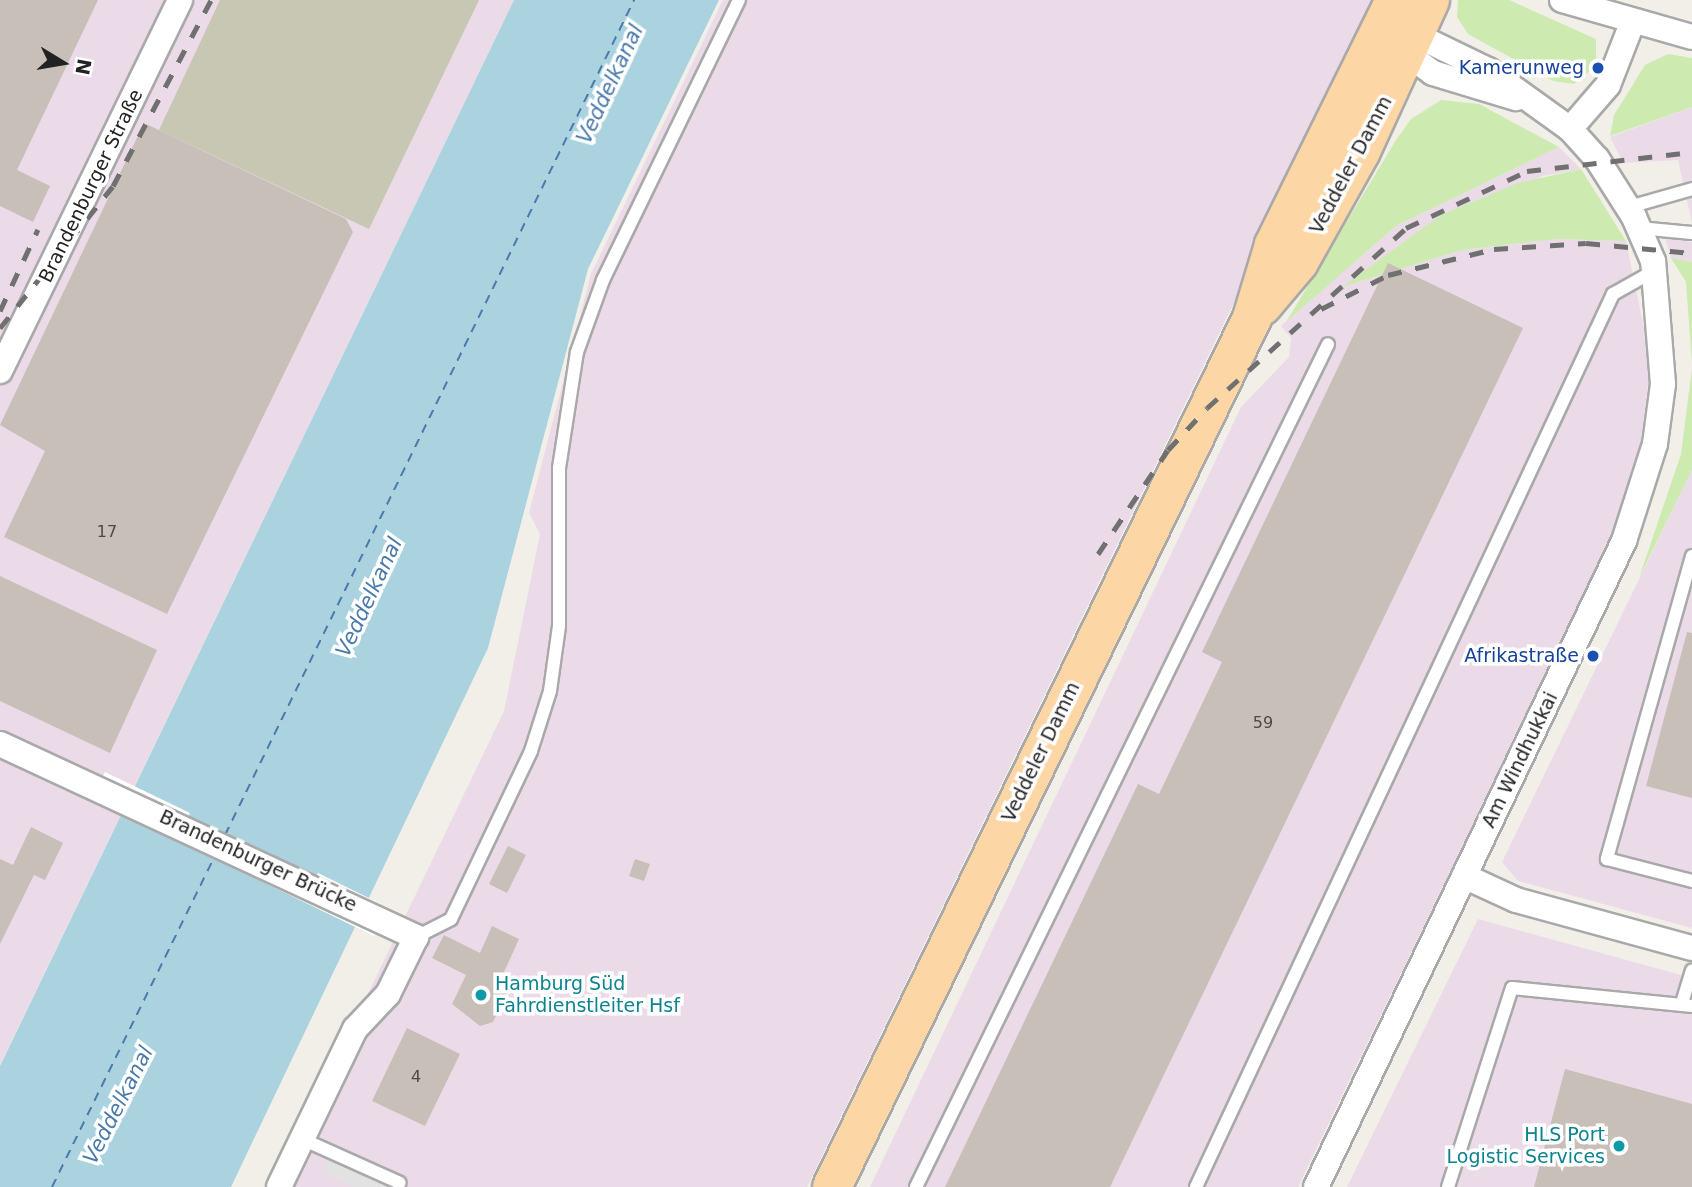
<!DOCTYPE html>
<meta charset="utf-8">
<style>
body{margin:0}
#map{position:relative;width:1692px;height:1187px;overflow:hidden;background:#f2efe9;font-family:"DejaVu Sans",sans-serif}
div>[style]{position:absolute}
.industrial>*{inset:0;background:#ebdbe8}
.construction>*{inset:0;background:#c7c7b4}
.grass>*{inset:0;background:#cdebb0}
.parking>*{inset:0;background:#e2e2e2}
.water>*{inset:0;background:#aad3df}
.pier>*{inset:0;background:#fff}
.ferry>*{height:2px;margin-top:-1px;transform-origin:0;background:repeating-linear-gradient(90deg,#4a7aab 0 9px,transparent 0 16px)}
.building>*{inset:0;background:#c7bfb8}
.roads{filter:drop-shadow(2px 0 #a9a9a9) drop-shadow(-2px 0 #a9a9a9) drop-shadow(0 2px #a9a9a9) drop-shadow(0 -2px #a9a9a9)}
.lane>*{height:12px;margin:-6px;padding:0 6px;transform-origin:6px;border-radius:6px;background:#fff}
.street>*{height:24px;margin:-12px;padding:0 12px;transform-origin:12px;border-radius:12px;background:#fff}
.primary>*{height:38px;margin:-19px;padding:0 19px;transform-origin:19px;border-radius:19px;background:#fcd6a4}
.rail>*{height:5px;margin-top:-2.5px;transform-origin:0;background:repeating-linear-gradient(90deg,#707070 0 14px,transparent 0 28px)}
.dots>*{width:19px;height:19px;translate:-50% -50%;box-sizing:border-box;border:4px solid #fff;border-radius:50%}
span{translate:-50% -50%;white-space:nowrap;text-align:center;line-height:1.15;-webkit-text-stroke:7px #fff;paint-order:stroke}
.number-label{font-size:16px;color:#4b4948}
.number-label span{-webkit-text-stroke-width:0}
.transit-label{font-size:19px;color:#164399}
.right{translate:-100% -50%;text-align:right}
.street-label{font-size:19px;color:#222}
.culture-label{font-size:19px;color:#0d838f}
.left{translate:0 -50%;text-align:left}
.water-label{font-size:21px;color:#4a7aab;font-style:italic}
.north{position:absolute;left:28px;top:28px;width:70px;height:70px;-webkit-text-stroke:5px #fff;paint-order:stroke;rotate:101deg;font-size:19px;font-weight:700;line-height:28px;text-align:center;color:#222}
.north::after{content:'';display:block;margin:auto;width:24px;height:32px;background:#222;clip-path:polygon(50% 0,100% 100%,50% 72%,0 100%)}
</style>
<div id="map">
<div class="industrial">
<div style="clip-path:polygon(0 0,514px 0,0 1065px)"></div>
<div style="clip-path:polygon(723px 0,1380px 0,807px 1187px,275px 1187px,504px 711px,540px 534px,529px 513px,591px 274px)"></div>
<div style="clip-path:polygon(1692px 107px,1692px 223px,1678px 160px,1623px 163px,1610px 137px)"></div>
<div style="clip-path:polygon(1559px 147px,1581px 169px,1542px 176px,1345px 286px,1462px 250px,1557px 239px,1626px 241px,1651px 362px,1640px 447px,1617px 525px,1298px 1187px,870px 1187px,1241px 407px,1289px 357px,1291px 338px,1281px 326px,1396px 226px)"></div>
<div style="clip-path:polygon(1665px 238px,1692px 242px,1692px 262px,1671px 258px)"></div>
<div style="clip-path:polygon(1692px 470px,1692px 928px,1518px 881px,1502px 862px)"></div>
<div style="clip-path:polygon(1478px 919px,1692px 978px,1692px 1187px,1347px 1187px)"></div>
</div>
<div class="construction">
<div style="clip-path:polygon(220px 0,479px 0,369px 229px,159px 130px)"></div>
</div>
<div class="grass">
<div style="clip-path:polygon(1458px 0,1509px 0,1596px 39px,1596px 66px,1574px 84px,1553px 81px,1468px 34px,1457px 17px)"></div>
<div style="clip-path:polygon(1668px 54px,1692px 58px,1692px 107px,1610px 136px,1614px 115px,1645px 65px)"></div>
<div style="clip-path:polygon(1441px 100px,1479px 104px,1559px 147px,1396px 226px,1286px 322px,1396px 140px,1411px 119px)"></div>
<div style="clip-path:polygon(1581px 169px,1626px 241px,1557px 239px,1462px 250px,1342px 287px,1441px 215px,1518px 183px)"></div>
<div style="clip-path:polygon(1671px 258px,1692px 262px,1692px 364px,1686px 282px)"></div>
<div style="clip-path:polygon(1692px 368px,1692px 470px,1639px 578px,1681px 454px)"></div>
</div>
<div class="parking">
<div style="clip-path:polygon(329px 1158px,388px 1187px,353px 1187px,322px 1172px)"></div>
</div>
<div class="water">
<div style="clip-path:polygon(514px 0,719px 0,588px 269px,488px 648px,231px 1187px,0 1187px,0 1066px)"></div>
</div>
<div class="pier">
<div style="clip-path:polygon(105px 772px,190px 813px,186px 821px,313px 883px,318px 873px,387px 907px,374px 936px,92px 799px)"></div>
</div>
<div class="ferry">
<div style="left:225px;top:835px;width:930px;rotate:-63.9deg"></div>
<div style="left:52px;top:1187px;width:369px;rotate:-63.8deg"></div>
</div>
<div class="building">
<div style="clip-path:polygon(0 0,98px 0,17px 170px,50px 186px,33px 222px,0 206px)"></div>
<div style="clip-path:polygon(144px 123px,346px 219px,353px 232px,167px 614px,4px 537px,45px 451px,0 425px)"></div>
<div style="clip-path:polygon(1388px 263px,1523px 328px,1110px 1187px,945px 1187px,1138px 784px,1159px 794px,1222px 662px,1202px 652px)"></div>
<div style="clip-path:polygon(0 576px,157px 650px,110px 753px,0 701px)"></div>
<div style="clip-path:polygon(1687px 632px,1692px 633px,1692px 798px,1646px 786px)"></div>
<div style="clip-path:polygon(31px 827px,63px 843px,45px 880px,34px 875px,0 944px,0 859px,13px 865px)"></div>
<div style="clip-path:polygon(508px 846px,526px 855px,507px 893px,489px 884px)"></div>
<div style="clip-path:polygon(635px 859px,650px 864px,644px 881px,629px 876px)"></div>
<div style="clip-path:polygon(492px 926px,519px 939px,504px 972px,510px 987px,493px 1022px,480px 1026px,452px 1004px,466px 975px,432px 958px,444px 935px,480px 953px)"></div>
<div style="clip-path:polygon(407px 1028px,460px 1054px,425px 1126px,372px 1101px)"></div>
<div style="clip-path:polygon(1565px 1069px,1692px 1104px,1692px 1187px,1534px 1187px)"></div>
</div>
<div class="roads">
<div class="lane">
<div style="left:1629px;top:207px;width:66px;rotate:-15.9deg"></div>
<div style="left:1639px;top:228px;width:53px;rotate:5.4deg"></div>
<div style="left:1692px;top:556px;width:315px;rotate:105.7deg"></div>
<div style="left:1607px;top:859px;width:88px;rotate:14.5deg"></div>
<div style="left:416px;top:937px;width:39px;rotate:-27deg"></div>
<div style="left:451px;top:919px;width:186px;rotate:-64.5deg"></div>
<div style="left:531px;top:751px;width:63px;rotate:-72.4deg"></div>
<div style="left:550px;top:691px;width:66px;rotate:-82.1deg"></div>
<div style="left:559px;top:626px;width:158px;rotate:-90deg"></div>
<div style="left:559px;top:468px;width:117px;rotate:-81.2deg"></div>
<div style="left:577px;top:352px;width:77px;rotate:-70.1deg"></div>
<div style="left:603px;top:280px;width:311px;rotate:-64.1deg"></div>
<div style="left:1682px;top:1003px;width:34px;rotate:-73deg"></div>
<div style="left:302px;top:1139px;width:107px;rotate:24.2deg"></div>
<div style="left:916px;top:1187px;width:938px;rotate:-63.95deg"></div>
<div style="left:1196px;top:1187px;width:986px;rotate:-64.97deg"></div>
<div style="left:1613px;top:294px;width:47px;rotate:-29.3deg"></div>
<div style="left:1448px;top:1187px;width:209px;rotate:-72.2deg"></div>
<div style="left:1512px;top:988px;width:181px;rotate:5.7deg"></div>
</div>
<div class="street">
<div style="left:1562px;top:0;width:135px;rotate:15.9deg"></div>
<div style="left:1397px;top:47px;width:44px;rotate:35.8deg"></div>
<div style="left:1433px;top:73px;width:87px;rotate:16.8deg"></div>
<div style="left:1570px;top:129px;width:58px;rotate:-49.2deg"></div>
<div style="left:1608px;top:85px;width:69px;rotate:-68.7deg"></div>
<div style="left:0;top:371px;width:412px;rotate:-64.1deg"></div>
<div style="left:0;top:744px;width:459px;rotate:24.9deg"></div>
<div style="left:416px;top:937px;width:64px;rotate:116.2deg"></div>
<div style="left:388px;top:994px;width:48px;rotate:133.3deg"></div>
<div style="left:355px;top:1029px;width:175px;rotate:115.7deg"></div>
<div style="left:1464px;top:876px;width:57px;rotate:24.8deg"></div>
<div style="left:1516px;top:900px;width:182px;rotate:15.3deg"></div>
<div style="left:1316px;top:1187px;width:716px;rotate:-64.51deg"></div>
<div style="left:1624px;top:541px;width:102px;rotate:-72.3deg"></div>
<div style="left:1655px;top:444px;width:61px;rotate:-82.4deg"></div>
<div style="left:1663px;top:384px;width:123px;rotate:-94.6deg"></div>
<div style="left:1653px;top:261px;width:48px;rotate:-113.4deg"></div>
<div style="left:1634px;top:217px;width:69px;rotate:-122.5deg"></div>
<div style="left:1597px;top:159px;width:40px;rotate:-132deg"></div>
<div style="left:1570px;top:129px;width:101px;rotate:-144.3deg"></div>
<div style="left:1488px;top:70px;width:97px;rotate:-154.2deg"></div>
</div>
<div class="primary">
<div style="left:1262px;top:306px;width:57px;rotate:-49.9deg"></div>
<div style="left:1299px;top:262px;width:127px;rotate:-60.8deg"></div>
<div style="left:1361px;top:151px;width:166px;rotate:-65.4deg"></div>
<div style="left:832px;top:1187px;width:965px;rotate:-64.2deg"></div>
<div style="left:1252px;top:318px;width:76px;rotate:-73.2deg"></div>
<div style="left:1274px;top:245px;width:273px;rotate:-63.7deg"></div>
</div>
</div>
<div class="rail">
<div style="left:1321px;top:309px;width:75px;rotate:-26.9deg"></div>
<div style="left:1388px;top:275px;width:109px;rotate:-13.8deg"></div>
<div style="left:1494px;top:249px;width:92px;rotate:-3.7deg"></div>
<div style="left:1586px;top:243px;width:106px;rotate:5.4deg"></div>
<div style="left:0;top:311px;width:90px;rotate:-65.1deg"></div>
<div style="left:0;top:328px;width:181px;rotate:-51.5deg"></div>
<div style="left:113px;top:186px;width:210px;rotate:-62.2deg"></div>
<div style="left:1098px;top:554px;width:125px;rotate:-56.1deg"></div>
<div style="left:1168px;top:450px;width:57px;rotate:-47.1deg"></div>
<div style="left:1207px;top:408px;width:268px;rotate:-42.1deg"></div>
<div style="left:1406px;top:228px;width:134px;rotate:-25.2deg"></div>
<div style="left:1527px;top:171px;width:166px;rotate:-6.6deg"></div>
</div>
<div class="dots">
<div style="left:1598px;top:68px;background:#1a4fb4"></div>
<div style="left:1593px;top:656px;background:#1a4fb4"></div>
<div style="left:481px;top:995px;background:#0f9aa8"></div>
<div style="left:1619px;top:1146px;background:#0f9aa8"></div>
</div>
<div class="number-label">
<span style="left:107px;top:532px">17</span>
<span style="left:1263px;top:723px">59</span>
<span style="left:416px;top:1077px">4</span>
</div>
<div class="transit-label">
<span class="right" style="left:1584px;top:68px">Kamerunweg</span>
<span class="right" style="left:1579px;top:656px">Afrikastraße</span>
</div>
<div class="street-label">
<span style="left:1351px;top:165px;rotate:-62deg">Veddeler Damm</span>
<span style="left:91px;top:186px;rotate:-64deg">Brandenburger Straße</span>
<span style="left:1041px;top:752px;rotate:-64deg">Veddeler Damm</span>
<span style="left:1520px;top:760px;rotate:-64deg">Am Windhukkai</span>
<span style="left:258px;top:861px;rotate:25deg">Brandenburger Brücke</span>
</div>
<div class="culture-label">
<span class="left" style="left:495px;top:995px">Hamburg Süd<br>Fahrdienstleiter Hsf</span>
<span class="right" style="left:1605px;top:1146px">HLS Port<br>Logistic Services</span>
</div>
<div class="water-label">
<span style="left:610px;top:84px;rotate:-65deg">Veddelkanal</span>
<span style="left:369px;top:597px;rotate:-65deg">Veddelkanal</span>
<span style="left:118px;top:1105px;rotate:-63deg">Veddelkanal</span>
</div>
<div class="north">N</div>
</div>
